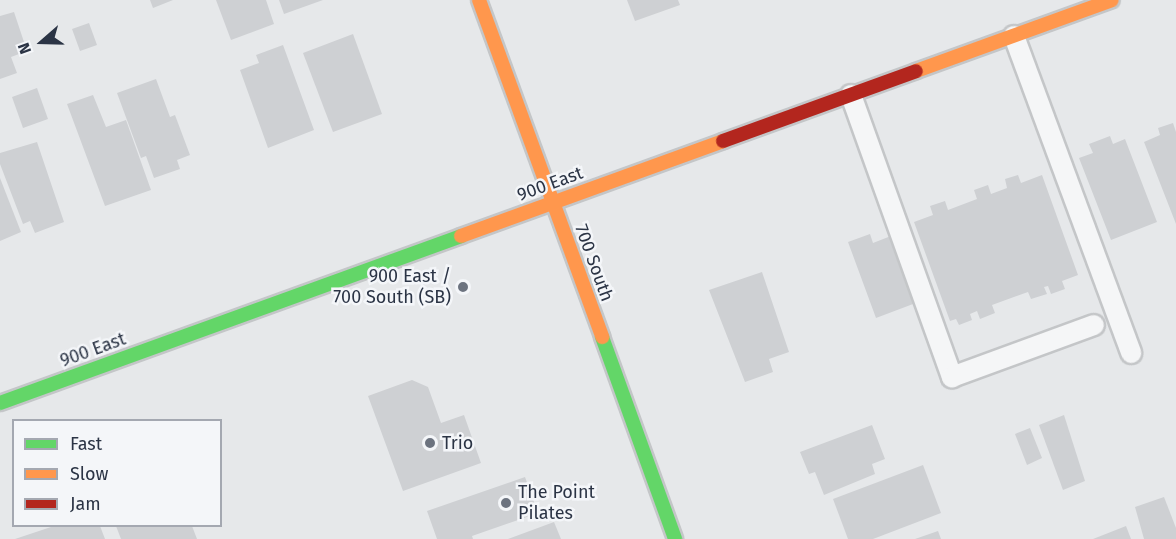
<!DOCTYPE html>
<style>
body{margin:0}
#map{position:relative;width:1176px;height:539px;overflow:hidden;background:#e6e8ea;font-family:"Fira Sans",sans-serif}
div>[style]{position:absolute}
.building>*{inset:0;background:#ced0d3}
.roads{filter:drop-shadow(2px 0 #c4c6c8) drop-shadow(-2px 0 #c4c6c8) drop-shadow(0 2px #c4c6c8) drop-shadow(0 -2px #c4c6c8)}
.lane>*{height:20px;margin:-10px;padding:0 10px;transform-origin:10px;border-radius:10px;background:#f5f6f7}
.fast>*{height:14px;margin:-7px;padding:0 7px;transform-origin:7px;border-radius:7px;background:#63d668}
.slow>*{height:14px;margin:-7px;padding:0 7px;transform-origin:7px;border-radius:7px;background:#ff974d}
.jam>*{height:14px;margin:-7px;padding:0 7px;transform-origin:7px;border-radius:7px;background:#b3261e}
.dots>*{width:16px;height:16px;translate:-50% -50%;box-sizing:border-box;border:3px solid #f4f6f9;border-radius:50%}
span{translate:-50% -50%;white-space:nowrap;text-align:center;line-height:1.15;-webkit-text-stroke:5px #f4f6f9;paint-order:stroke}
.street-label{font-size:18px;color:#2b3445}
.poi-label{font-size:18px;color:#2b3445}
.right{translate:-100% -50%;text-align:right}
.left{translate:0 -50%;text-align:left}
.legend{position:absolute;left:12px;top:419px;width:210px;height:108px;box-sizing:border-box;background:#f4f6f9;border:2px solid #a4a8b1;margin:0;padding:8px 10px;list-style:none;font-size:18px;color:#2b3445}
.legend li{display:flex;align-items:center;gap:12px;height:30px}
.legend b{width:30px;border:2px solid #a4a8b1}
.north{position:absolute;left:12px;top:12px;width:60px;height:60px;-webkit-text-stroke:4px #f4f6f9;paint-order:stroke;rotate:250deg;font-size:16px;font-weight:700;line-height:24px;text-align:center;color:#2b3445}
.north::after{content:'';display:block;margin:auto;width:21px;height:27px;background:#2b3445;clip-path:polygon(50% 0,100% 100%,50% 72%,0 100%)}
</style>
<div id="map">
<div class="building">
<div style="clip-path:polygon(150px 0,173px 0,153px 8px)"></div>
<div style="clip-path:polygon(216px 0,266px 0,274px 24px,231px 40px)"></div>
<div style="clip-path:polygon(279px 0,323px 0,284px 14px)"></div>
<div style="clip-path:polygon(627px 0,678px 0,680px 5px,635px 21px)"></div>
<div style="clip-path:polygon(14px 12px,27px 51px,11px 57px,17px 73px,0 79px,0 16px)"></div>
<div style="clip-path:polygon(89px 23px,97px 45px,80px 51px,72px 29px)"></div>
<div style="clip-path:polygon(353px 34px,382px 114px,333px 132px,303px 53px)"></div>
<div style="clip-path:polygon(283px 45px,314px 130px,268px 148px,240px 70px,259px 63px,256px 55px)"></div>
<div style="clip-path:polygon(156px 79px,170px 117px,175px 115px,190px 155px,177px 160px,180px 169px,154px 178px,146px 156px,141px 158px,117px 93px)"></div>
<div style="clip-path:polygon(37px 88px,48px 119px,23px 128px,12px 97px)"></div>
<div style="clip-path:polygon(93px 95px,106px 127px,126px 120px,151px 190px,105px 206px,67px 104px)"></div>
<div style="clip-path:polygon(1173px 123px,1176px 132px,1176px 224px,1144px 142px,1160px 135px,1158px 128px)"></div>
<div style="clip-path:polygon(1110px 136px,1113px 144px,1125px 139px,1157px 222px,1111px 240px,1079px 158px,1093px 153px,1089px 144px)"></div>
<div style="clip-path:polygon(37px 142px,64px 222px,35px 233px,30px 221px,23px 224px,0 164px,0 153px)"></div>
<div style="clip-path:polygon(1018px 175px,1021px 183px,1042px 175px,1078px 275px,1062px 281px,1065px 289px,1051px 294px,1048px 286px,1044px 287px,1047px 294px,1031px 299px,1028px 292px,992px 305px,995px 313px,980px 319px,977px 311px,970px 314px,972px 320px,959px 325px,956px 319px,950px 321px,914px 222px,933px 215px,930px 206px,945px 201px,948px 210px,977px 199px,974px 190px,988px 185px,991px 194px,1007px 188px,1005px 179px)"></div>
<div style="clip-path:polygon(0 178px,21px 232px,0 241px)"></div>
<div style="clip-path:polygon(870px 234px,873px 243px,896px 234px,921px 301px,876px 318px,848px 242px)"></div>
<div style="clip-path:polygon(762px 272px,789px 352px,769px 359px,773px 372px,745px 382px,709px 290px)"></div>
<div style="clip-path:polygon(412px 380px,428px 387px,441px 423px,464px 415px,481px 463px,403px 491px,368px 396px)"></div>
<div style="clip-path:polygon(1064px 415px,1085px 481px,1063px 490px,1039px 425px)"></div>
<div style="clip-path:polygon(872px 425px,885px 459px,872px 464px,875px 474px,824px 495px,815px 472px,809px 474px,800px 452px)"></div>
<div style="clip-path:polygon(1030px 428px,1042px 458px,1027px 465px,1015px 434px)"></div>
<div style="clip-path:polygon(923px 465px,941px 513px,873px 539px,848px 539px,833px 499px)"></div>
<div style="clip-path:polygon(525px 477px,538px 513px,472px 536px,473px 539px,437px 539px,427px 511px)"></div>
<div style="clip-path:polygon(1164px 497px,1176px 528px,1176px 539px,1144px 539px,1135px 507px)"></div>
<div style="clip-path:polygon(554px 522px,561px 539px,508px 539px)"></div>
<div style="clip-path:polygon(54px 526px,100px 526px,105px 539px,15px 539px)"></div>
<div style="clip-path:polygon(116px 526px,192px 526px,197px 539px,121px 539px)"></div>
<div style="clip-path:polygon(1126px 526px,1131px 539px,1093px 539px)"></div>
<div style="clip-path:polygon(938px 531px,941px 539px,915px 539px)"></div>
</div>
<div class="roads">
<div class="lane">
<div style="left:1014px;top:36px;width:338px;rotate:69.7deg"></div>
<div style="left:851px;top:95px;width:300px;rotate:70.3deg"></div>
<div style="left:952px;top:377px;width:151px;rotate:-20.1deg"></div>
</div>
<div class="fast">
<div style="left:602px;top:337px;width:215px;rotate:70.1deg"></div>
<div style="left:0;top:403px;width:490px;rotate:-19.9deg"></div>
</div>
<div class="slow">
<div style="left:479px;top:0;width:359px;rotate:69.9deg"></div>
<div style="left:916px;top:71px;width:208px;rotate:-19.9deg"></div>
<div style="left:461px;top:236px;width:279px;rotate:-19.9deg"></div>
</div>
<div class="jam">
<div style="left:723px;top:141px;width:205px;rotate:-19.9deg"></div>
</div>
</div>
<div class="dots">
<div style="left:463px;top:287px;background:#6c737f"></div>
<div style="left:430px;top:443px;background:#6c737f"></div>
<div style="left:506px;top:503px;background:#6c737f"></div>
</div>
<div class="street-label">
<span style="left:550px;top:184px;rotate:-20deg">900 East</span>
<span style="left:594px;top:263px;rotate:70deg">700 South</span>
<span style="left:93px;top:350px;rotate:-20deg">900 East</span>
</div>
<div class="poi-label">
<span class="right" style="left:451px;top:287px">900 East /<br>700 South (SB)</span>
<span class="left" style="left:442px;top:443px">Trio</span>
<span class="left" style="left:518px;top:503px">The Point<br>Pilates</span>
</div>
<ul class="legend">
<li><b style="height:8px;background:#63d668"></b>Fast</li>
<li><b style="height:8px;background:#ff974d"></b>Slow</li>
<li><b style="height:8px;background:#b3261e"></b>Jam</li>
</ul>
<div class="north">N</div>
</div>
